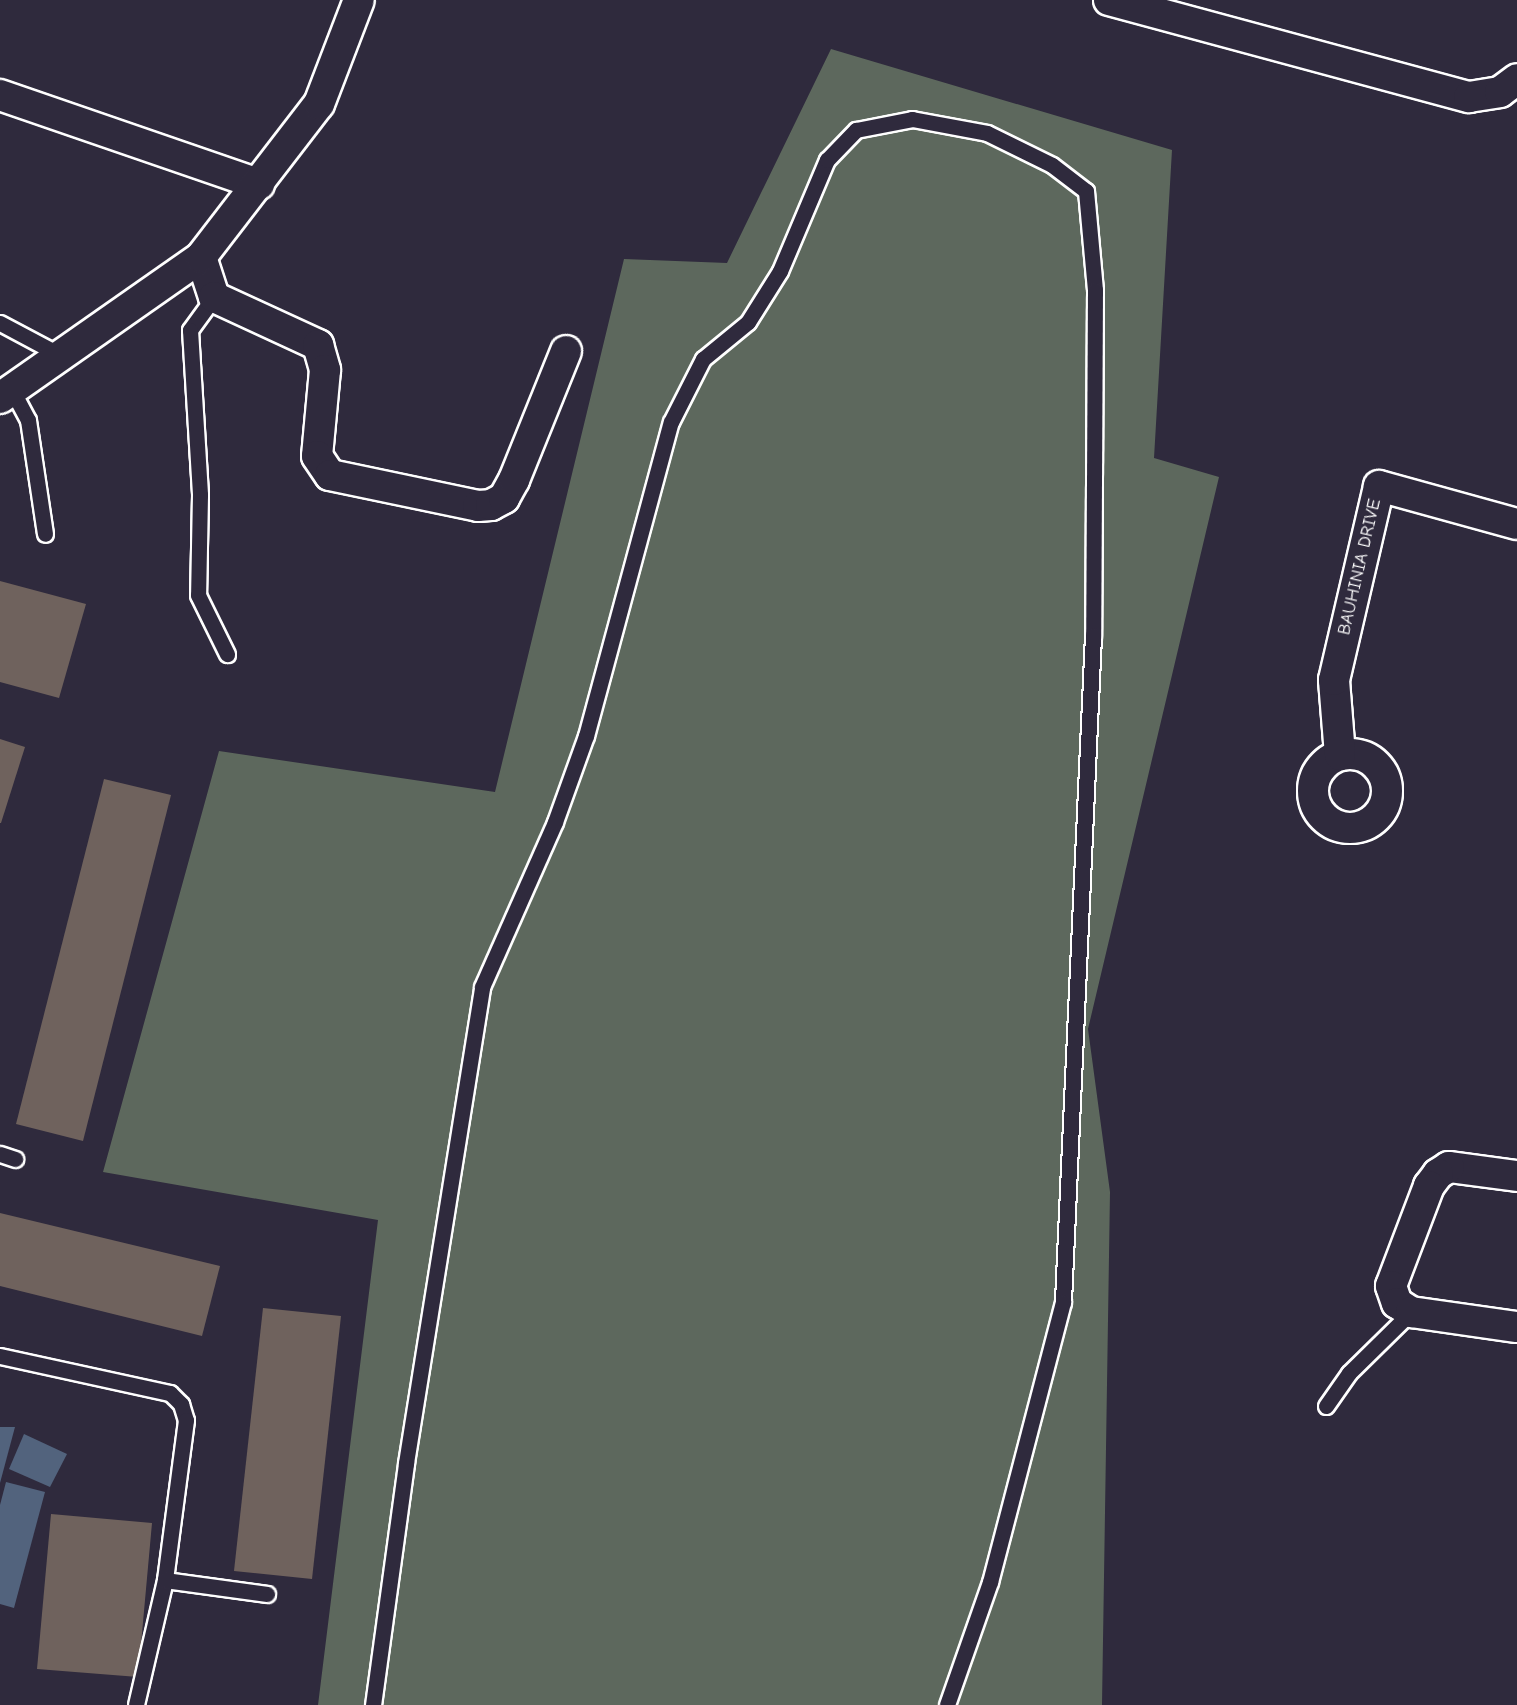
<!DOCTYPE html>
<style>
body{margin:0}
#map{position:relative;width:1517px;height:1705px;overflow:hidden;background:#2f2a3d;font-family:"Comic Neue",sans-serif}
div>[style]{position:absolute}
.green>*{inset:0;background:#5d685d}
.water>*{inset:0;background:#52637d}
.building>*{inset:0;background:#6f625d}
.roads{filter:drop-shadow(2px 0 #fff) drop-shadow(-2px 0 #fff) drop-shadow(0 2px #fff) drop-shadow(0 -2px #fff)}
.service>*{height:15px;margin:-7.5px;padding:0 7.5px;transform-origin:7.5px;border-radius:7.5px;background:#2f2a3d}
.minor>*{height:30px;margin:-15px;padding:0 15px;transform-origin:15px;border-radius:15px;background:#2f2a3d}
.minor>.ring{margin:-15px;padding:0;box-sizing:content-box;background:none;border:30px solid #2f2a3d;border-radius:50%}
span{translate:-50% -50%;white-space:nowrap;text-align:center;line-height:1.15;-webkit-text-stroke:4.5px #2f2a3d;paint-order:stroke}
.street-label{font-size:18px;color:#fff}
</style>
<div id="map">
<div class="green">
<div style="clip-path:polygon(831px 49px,1172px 150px,1154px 458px,1219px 477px,1088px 1029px,1110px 1192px,1102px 1705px,318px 1705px,378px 1220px,103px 1172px,219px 751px,495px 792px,624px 259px,727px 263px)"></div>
</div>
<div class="water">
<div style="clip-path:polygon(0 1427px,15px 1427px,0 1483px)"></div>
<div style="clip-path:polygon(24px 1434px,67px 1454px,50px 1487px,9px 1469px)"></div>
<div style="clip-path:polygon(6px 1482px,45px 1492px,14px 1608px,0 1604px,0 1505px)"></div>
</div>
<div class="building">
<div style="clip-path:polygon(0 581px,86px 604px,59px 698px,0 682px)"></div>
<div style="clip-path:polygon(0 739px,25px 747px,1px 823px,0 823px)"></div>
<div style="clip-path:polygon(104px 779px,171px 795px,83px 1141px,16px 1124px)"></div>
<div style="clip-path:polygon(0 1213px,220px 1266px,202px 1336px,0 1286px)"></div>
<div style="clip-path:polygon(263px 1308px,341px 1316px,312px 1579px,234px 1571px)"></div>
<div style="clip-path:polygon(51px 1514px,152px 1523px,138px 1677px,37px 1669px)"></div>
</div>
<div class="roads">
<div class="service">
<div style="left:214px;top:297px;width:41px;rotate:126deg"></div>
<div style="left:190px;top:330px;width:165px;rotate:86.5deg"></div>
<div style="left:200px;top:495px;width:100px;rotate:91.1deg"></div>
<div style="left:198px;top:595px;width:66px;rotate:63.8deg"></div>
<div style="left:0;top:323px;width:70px;rotate:28deg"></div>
<div style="left:12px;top:390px;width:34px;rotate:62deg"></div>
<div style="left:28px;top:420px;width:115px;rotate:81.5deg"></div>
<div style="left:0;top:1154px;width:16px;rotate:18deg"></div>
<div style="left:0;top:1356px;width:174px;rotate:12.3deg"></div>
<div style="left:170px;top:1393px;width:16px;rotate:45deg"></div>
<div style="left:181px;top:1404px;width:17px;rotate:73deg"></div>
<div style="left:186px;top:1420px;width:161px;rotate:97.5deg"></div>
<div style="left:165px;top:1580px;width:128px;rotate:103.1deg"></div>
<div style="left:1326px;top:1406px;width:40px;rotate:-55.1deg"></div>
<div style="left:1349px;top:1373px;width:87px;rotate:-44.5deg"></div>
<div style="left:165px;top:1580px;width:103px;rotate:7.8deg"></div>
<div style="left:373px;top:1705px;width:244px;rotate:-82.2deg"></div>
<div style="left:406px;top:1463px;width:482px;rotate:-80.9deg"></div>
<div style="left:482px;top:987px;width:180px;rotate:-66.1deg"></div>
<div style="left:555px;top:822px;width:91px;rotate:-70.2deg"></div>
<div style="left:586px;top:736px;width:325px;rotate:-74.9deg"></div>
<div style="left:671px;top:422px;width:71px;rotate:-63.1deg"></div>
<div style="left:703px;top:359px;width:58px;rotate:-39.4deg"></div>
<div style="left:748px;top:322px;width:60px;rotate:-57.9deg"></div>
<div style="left:780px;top:271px;width:121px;rotate:-67.1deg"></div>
<div style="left:827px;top:160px;width:42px;rotate:-46deg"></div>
<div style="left:856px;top:130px;width:57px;rotate:-11.1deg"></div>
<div style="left:912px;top:119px;width:76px;rotate:10.6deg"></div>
<div style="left:987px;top:133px;width:72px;rotate:26.2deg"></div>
<div style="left:1052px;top:165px;width:43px;rotate:37.4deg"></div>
<div style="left:1086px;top:191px;width:99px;rotate:84.8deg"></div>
<div style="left:1095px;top:290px;width:345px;rotate:90.3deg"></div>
<div style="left:1093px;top:635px;width:668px;rotate:92.58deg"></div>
<div style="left:1063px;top:1302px;width:289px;rotate:104.6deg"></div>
<div style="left:990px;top:1582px;width:130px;rotate:109.3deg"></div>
</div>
<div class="minor">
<div style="left:1109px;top:0;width:373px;rotate:15.1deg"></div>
<div style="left:1469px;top:97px;width:31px;rotate:-9deg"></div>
<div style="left:1500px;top:92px;width:21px;rotate:-37deg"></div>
<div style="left:0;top:95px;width:274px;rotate:19deg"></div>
<div style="left:201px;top:257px;width:42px;rotate:72deg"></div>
<div style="left:214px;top:297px;width:115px;rotate:24.8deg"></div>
<div style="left:318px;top:345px;width:26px;rotate:74deg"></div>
<div style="left:325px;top:370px;width:86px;rotate:95.3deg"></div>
<div style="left:317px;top:456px;width:23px;rotate:56deg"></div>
<div style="left:330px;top:475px;width:151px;rotate:11.8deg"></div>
<div style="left:478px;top:506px;width:13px;rotate:-4deg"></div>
<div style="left:491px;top:505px;width:15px;rotate:-28deg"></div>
<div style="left:504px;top:498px;width:21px;rotate:-61deg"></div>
<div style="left:514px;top:480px;width:139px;rotate:-68deg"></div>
<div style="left:0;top:398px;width:246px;rotate:-35deg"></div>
<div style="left:201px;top:257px;width:193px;rotate:-52.4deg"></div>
<div style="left:319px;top:104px;width:111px;rotate:-69deg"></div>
<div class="ring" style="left:1313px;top:754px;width:44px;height:44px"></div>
<div style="left:1340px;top:755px;width:75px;rotate:-94.6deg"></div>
<div style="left:1334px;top:680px;width:199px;rotate:-76.9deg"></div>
<div style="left:1379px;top:486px;width:143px;rotate:15.4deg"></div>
<div style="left:1517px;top:1176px;width:69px;rotate:-172.5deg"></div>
<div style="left:1449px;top:1167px;width:13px;rotate:148deg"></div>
<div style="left:1438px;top:1174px;width:15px;rotate:127deg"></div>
<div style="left:1429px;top:1186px;width:107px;rotate:110.8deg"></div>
<div style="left:1391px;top:1286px;width:18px;rotate:71deg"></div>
<div style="left:1397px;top:1303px;width:17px;rotate:33deg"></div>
<div style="left:1411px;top:1312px;width:107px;rotate:8.1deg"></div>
</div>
</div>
<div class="street-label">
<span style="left:1360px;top:567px;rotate:-77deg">BAUHINIA DRIVE</span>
</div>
</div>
